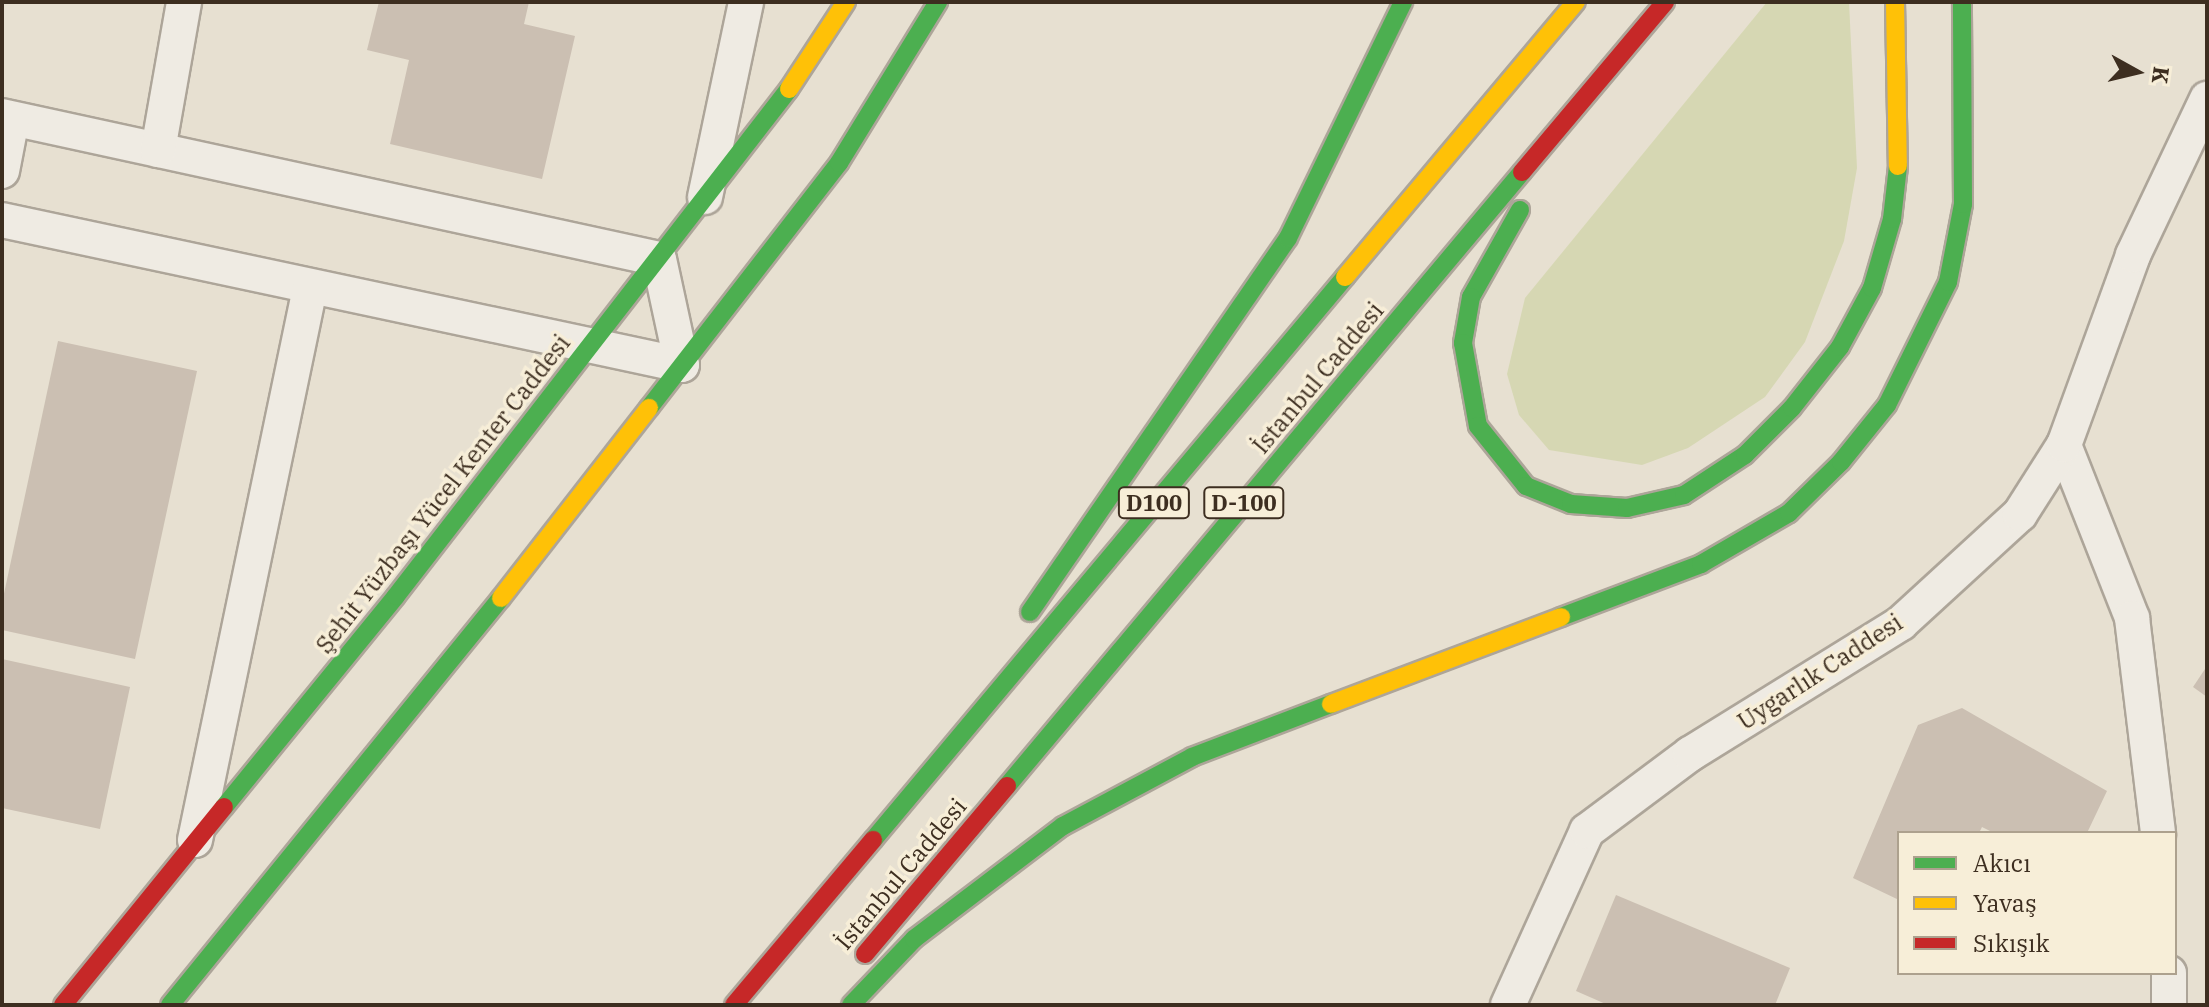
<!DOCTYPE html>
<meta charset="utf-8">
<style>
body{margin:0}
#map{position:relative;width:2209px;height:1007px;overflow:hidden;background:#e7e0d1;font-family:"IBM Plex Serif",serif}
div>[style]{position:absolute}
.green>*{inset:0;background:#d6d7b3}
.building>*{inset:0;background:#cbbfb2}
.roads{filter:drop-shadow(2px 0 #ada599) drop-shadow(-2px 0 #ada599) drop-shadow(0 2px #ada599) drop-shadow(0 -2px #ada599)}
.street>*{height:34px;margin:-17px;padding:0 17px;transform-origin:17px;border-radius:17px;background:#efebe3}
.fast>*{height:18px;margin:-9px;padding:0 9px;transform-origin:9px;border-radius:9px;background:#4caf50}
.slow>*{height:18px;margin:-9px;padding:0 9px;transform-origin:9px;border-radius:9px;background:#ffc107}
.jam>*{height:18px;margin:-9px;padding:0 9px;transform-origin:9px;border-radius:9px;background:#c62828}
span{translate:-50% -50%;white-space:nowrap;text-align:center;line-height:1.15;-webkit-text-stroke:7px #f7eed8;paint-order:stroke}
.shield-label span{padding:2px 6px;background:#f7eed8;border:2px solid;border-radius:6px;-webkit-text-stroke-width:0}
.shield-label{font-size:22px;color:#3d2e20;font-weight:700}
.street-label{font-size:24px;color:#3d2e20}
.frame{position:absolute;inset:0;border:4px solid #3d2e20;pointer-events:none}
.legend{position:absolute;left:1897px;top:831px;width:280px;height:144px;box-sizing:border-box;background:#f7eed8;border:2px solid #ada18e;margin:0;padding:10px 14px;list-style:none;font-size:24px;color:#3d2e20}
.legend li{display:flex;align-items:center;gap:16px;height:40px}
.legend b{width:40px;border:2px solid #ada18e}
.north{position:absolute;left:2097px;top:32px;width:80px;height:80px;-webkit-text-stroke:6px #f7eed8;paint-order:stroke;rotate:98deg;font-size:22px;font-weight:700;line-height:32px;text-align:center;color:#3d2e20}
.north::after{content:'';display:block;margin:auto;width:28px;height:36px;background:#3d2e20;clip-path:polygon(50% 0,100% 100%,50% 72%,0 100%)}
</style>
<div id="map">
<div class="green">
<div style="clip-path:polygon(1767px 2px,1849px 2px,1857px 168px,1844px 241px,1805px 342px,1765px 397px,1688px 448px,1642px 465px,1549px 450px,1519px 415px,1507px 374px,1525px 298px)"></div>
</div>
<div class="building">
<div style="clip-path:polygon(379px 2px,529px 2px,524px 24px,575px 36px,542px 179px,390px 144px,409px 60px,367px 50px)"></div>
<div style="clip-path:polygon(58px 341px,197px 371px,135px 659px,2px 630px,2px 603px)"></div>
<div style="clip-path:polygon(2px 659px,130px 687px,100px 829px,2px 808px)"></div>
<div style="clip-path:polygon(2207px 666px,2207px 697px,2193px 687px)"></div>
<div style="clip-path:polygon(1962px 708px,2107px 791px,2087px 833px,1994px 833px,1982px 827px,1979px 833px,1899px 833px,1899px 900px,1853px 878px,1918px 725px)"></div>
<div style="clip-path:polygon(1616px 895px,1790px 968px,1775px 1005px,1608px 1005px,1576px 991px)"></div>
</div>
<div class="roads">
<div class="street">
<div style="left:2px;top:116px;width:672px;rotate:12.28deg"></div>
<div style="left:659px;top:259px;width:108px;rotate:77.8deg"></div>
<div style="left:682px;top:365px;width:695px;rotate:-167.96deg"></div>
<div style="left:158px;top:150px;width:150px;rotate:-80deg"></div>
<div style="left:2px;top:171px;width:53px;rotate:-79.1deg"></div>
<div style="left:705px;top:197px;width:199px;rotate:-78.1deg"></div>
<div style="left:2064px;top:445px;width:186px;rotate:68.5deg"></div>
<div style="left:2132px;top:618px;width:217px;rotate:83.1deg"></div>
<div style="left:195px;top:840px;width:564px;rotate:-78.23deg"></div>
<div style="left:1508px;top:1005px;width:191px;rotate:-65.6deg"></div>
<div style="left:1587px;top:831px;width:129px;rotate:-36.8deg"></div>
<div style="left:1690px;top:754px;width:248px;rotate:-31.8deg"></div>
<div style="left:1901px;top:623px;width:161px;rotate:-42.5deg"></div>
<div style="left:2020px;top:514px;width:82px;rotate:-57.5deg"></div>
<div style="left:2064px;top:445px;width:202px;rotate:-70deg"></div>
<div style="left:2133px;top:255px;width:173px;rotate:-64.6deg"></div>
<div style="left:2169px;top:1005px;width:32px;rotate:-90deg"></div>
</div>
<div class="fast">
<div style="left:1520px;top:210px;width:100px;rotate:119.4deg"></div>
<div style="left:1471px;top:297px;width:47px;rotate:99.9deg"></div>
<div style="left:1463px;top:343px;width:84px;rotate:79.8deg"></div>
<div style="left:1478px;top:426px;width:77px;rotate:51.3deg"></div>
<div style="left:1526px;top:486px;width:48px;rotate:21.8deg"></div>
<div style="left:1571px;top:504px;width:56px;rotate:4.1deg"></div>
<div style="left:1627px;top:508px;width:58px;rotate:-12.8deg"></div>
<div style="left:1684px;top:495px;width:73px;rotate:-33.3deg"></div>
<div style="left:1745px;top:455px;width:66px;rotate:-45deg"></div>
<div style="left:1792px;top:408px;width:78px;rotate:-51.8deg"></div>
<div style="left:1840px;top:347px;width:67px;rotate:-61.5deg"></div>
<div style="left:1872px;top:288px;width:72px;rotate:-73.8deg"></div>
<div style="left:1892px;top:219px;width:53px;rotate:-83.5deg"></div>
<div style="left:649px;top:408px;width:310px;rotate:-52.2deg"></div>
<div style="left:839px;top:163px;width:189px;rotate:-58.4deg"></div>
<div style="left:1030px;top:612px;width:454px;rotate:-55.4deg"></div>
<div style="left:1288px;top:238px;width:263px;rotate:-64deg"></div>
<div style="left:1561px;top:617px;width:150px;rotate:-20.7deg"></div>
<div style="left:1701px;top:564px;width:102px;rotate:-30.1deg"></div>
<div style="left:1789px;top:513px;width:73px;rotate:-44.4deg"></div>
<div style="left:1841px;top:462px;width:73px;rotate:-51.1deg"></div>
<div style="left:1887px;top:405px;width:137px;rotate:-63.6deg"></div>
<div style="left:1948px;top:282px;width:79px;rotate:-79.1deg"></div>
<div style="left:1963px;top:204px;width:202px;rotate:-90.3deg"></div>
<div style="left:1007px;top:786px;width:801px;rotate:-50.01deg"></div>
<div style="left:224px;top:807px;width:272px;rotate:-50.8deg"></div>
<div style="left:396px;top:596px;width:641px;rotate:-52.22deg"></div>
<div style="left:873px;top:840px;width:735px;rotate:-50.02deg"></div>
<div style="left:170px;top:1005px;width:525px;rotate:-50.88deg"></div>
<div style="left:851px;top:1005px;width:91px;rotate:-46.3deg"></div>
<div style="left:914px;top:939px;width:187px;rotate:-37.2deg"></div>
<div style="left:1063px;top:826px;width:146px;rotate:-28.1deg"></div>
<div style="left:1192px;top:757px;width:149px;rotate:-20.9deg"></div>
</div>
<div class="slow">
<div style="left:1895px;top:2px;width:164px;rotate:89deg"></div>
<div style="left:789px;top:89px;width:104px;rotate:-56.8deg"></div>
<div style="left:1345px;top:277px;width:359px;rotate:-50deg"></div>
<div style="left:501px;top:598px;width:241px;rotate:-52.1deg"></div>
<div style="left:1331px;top:704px;width:246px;rotate:-20.7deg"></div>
</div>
<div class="jam">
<div style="left:1522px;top:172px;width:222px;rotate:-49.9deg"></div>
<div style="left:865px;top:954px;width:220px;rotate:-49.8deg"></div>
<div style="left:63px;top:1005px;width:255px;rotate:-50.9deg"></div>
<div style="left:734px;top:1005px;width:216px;rotate:-49.9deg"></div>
</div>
</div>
<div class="shield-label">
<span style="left:1154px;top:503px">D100</span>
<span style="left:1244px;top:503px">D-100</span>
</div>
<div class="street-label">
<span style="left:1318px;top:378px;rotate:-50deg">İstanbul Caddesi</span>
<span style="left:443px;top:494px;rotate:-52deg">Şehit Yüzbaşı Yücel Kenter Caddesi</span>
<span style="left:1820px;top:672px;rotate:-33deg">Uygarlık Caddesi</span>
<span style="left:901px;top:874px;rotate:-50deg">İstanbul Caddesi</span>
</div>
<div class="frame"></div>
<ul class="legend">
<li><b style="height:10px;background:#4caf50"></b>Akıcı</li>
<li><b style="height:10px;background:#ffc107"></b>Yavaş</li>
<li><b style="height:10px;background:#c62828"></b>Sıkışık</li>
</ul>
<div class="north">K</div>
</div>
